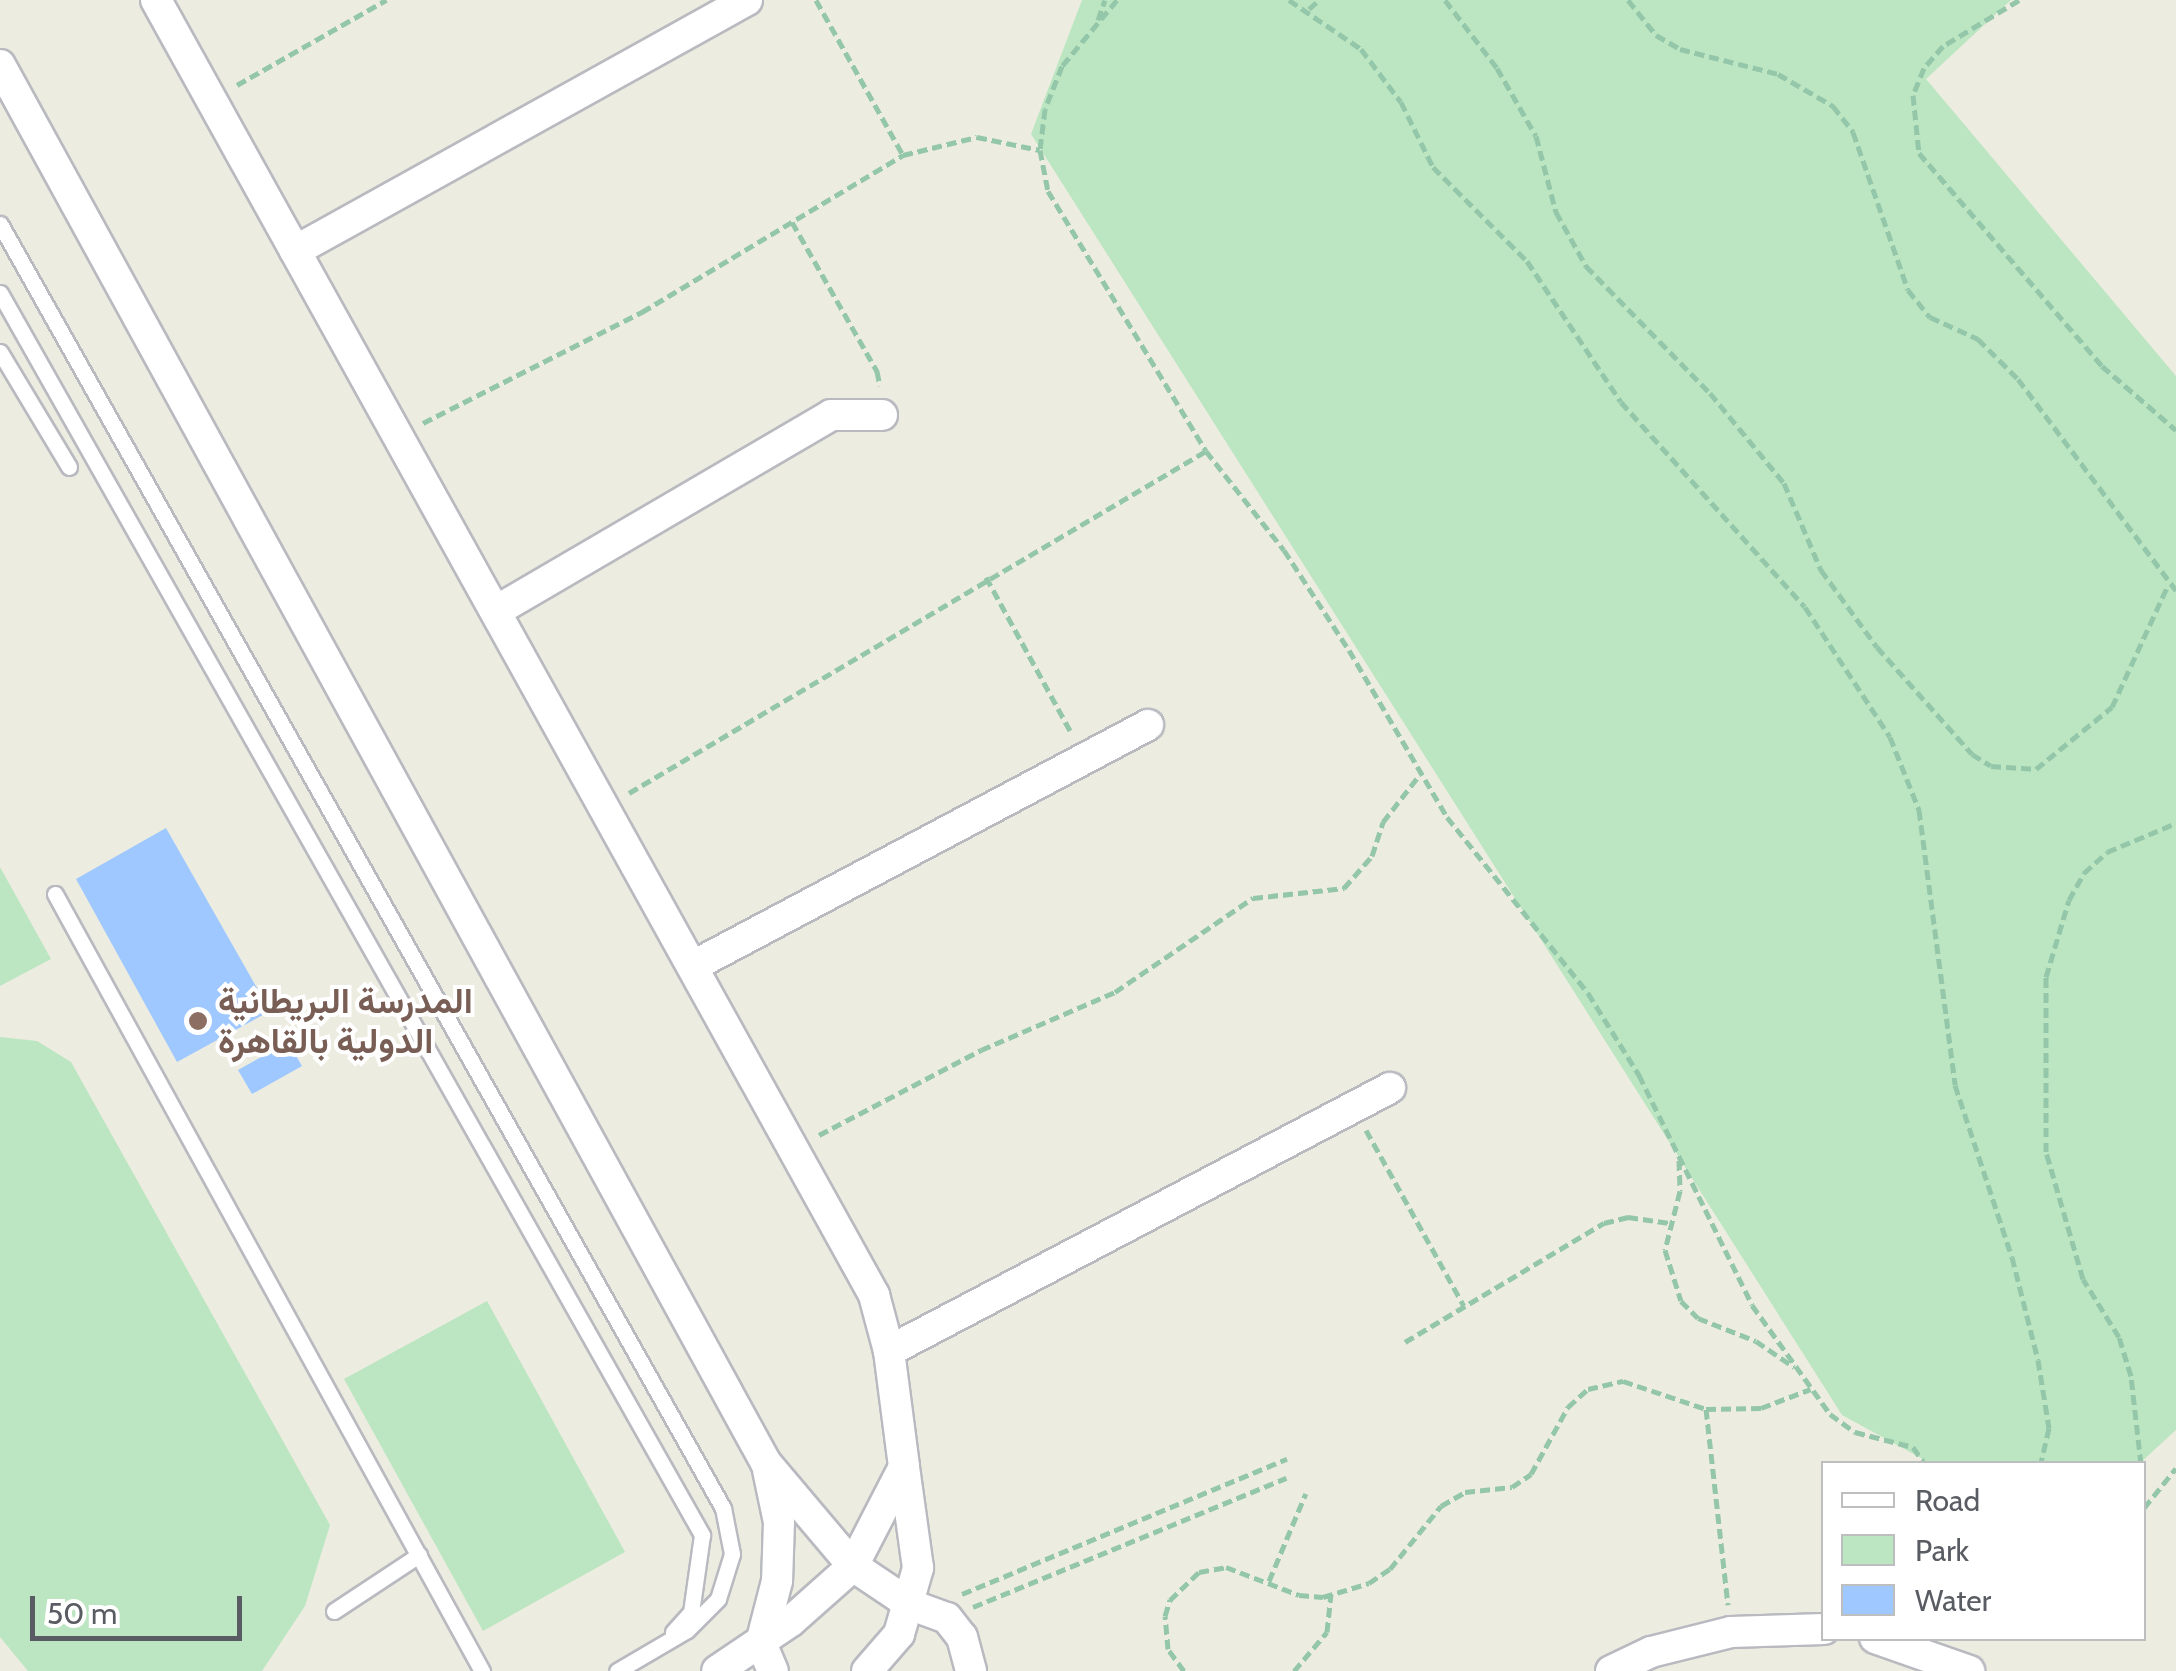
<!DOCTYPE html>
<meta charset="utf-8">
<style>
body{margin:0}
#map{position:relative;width:2176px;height:1671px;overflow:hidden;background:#edece0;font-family:Cabin,Vazirmatn,sans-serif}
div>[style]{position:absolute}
.green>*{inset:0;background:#bbe6c1}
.water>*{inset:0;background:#9ec8ff}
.path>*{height:5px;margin-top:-2.5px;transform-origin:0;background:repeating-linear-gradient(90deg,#94c7a9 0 10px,transparent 0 15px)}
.roads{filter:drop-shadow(2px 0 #b8bac0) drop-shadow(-2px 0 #b8bac0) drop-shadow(0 2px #b8bac0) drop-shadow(0 -2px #b8bac0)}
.lane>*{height:15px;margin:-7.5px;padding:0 7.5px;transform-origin:7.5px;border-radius:7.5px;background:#fff}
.street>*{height:30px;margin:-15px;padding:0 15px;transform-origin:15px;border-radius:15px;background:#fff}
.dots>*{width:28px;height:28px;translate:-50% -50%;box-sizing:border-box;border:5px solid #fff;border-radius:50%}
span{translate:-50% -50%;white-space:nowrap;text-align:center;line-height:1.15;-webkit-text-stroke:8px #fff;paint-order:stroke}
.education-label{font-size:35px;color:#785e54;font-weight:700}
.left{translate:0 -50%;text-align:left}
.legend{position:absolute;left:1821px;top:1461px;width:325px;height:180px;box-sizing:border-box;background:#fff;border:2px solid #bdbec0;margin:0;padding:12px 18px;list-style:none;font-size:30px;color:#595c62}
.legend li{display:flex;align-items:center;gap:20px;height:50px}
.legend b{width:50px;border:2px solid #bdbec0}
.scale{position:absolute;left:30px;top:1596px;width:212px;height:45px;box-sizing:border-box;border:5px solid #595c62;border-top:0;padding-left:12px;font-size:30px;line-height:35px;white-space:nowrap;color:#595c62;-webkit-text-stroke:8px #fff;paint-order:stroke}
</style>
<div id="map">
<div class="green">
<div style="clip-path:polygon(1082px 0,2011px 0,1926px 79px,2176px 376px,2176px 1430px,2140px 1463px,1930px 1463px,1842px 1415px,1031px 134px)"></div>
<div style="clip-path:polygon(0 867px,51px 959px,0 986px)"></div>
<div style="clip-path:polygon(0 1037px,37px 1041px,71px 1062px,330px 1525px,305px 1606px,262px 1671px,28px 1671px,0 1637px)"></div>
<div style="clip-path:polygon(487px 1301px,625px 1552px,483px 1631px,344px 1379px)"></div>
</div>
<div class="water">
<div style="clip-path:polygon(166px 828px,270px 1011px,177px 1062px,76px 879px)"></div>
<div style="clip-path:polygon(288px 1042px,302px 1066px,252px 1094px,238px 1070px)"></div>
</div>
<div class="path">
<div style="left:816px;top:0;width:178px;rotate:60.7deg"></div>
<div style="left:1117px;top:0;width:86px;rotate:129.8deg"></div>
<div style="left:1062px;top:66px;width:46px;rotate:111.6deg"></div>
<div style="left:1045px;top:109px;width:41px;rotate:97deg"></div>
<div style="left:1040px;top:150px;width:42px;rotate:79deg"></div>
<div style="left:1048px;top:191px;width:304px;rotate:58.7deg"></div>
<div style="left:1206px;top:451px;width:126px;rotate:51.8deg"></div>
<div style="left:1284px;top:550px;width:119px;rotate:57deg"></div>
<div style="left:1349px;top:650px;width:194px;rotate:59.6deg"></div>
<div style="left:1447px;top:817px;width:226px;rotate:51.3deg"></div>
<div style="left:1588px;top:993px;width:97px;rotate:58.1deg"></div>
<div style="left:1639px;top:1075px;width:256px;rotate:63.8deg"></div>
<div style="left:1752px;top:1305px;width:134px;rotate:54.4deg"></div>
<div style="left:1830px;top:1414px;width:31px;rotate:36deg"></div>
<div style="left:1855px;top:1432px;width:60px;rotate:14.5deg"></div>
<div style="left:1913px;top:1447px;width:21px;rotate:55deg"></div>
<div style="left:1289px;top:0;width:87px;rotate:34.2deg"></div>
<div style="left:1361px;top:49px;width:66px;rotate:53deg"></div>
<div style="left:1401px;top:102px;width:72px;rotate:63.8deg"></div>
<div style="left:1433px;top:167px;width:133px;rotate:45deg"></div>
<div style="left:1527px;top:261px;width:169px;rotate:56.3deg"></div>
<div style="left:1621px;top:402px;width:275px;rotate:48.1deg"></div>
<div style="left:1805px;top:607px;width:155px;rotate:56.8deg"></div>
<div style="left:1890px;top:737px;width:79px;rotate:68.3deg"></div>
<div style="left:1919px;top:810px;width:277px;rotate:82.5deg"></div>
<div style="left:1955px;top:1085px;width:181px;rotate:71.7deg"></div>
<div style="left:2012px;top:1257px;width:106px;rotate:75.8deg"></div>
<div style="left:2038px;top:1360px;width:69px;rotate:80.8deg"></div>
<div style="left:2049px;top:1428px;width:37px;rotate:103deg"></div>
<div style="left:1445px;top:0;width:86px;rotate:52.6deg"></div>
<div style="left:1497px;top:68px;width:78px;rotate:60.2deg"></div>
<div style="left:1536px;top:136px;width:79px;rotate:75.3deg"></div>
<div style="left:1556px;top:212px;width:62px;rotate:60.9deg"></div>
<div style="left:1586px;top:266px;width:177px;rotate:45.7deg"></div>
<div style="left:1710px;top:393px;width:117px;rotate:50.6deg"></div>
<div style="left:1784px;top:483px;width:95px;rotate:67deg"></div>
<div style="left:1821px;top:570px;width:95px;rotate:54deg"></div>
<div style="left:1877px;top:647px;width:143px;rotate:48.4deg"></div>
<div style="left:1972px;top:754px;width:22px;rotate:32deg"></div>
<div style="left:1991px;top:766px;width:45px;rotate:3.8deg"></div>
<div style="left:2036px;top:769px;width:98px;rotate:-39.2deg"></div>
<div style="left:2112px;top:707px;width:134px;rotate:-65.3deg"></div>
<div style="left:1628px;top:0;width:45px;rotate:51.3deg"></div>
<div style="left:1656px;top:35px;width:28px;rotate:30deg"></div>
<div style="left:1680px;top:49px;width:101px;rotate:14.3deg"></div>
<div style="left:1778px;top:74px;width:64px;rotate:30.2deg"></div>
<div style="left:1833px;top:106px;width:33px;rotate:52deg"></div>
<div style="left:1853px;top:132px;width:167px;rotate:70.8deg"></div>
<div style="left:1908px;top:290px;width:35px;rotate:51deg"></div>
<div style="left:1930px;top:317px;width:53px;rotate:24.6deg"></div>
<div style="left:1978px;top:339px;width:57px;rotate:45deg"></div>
<div style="left:2018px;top:379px;width:264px;rotate:53.2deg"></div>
<div style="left:2019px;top:0;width:89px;rotate:148.8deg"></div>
<div style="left:1943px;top:46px;width:29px;rotate:131deg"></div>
<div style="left:1924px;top:68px;width:29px;rotate:112deg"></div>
<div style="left:1913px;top:95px;width:58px;rotate:84.1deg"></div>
<div style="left:1919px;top:153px;width:281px;rotate:49.3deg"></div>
<div style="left:2102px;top:366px;width:98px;rotate:40.9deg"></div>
<div style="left:1309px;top:9px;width:13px;rotate:-42deg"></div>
<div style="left:1098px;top:20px;width:21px;rotate:-71deg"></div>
<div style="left:237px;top:85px;width:172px;rotate:-29.7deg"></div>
<div style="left:792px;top:222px;width:172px;rotate:60.3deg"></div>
<div style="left:877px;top:371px;width:15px;rotate:79deg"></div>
<div style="left:423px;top:423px;width:246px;rotate:-26.9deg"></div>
<div style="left:642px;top:312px;width:305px;rotate:-31deg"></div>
<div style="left:903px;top:155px;width:76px;rotate:-13.7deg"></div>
<div style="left:977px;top:137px;width:64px;rotate:11.7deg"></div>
<div style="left:986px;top:577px;width:177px;rotate:61.3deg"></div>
<div style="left:629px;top:793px;width:671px;rotate:-30.66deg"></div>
<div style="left:1366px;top:1130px;width:201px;rotate:60.9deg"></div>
<div style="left:819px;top:1135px;width:183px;rotate:-27.7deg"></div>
<div style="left:981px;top:1050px;width:146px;rotate:-23.4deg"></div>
<div style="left:1115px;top:992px;width:167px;rotate:-34.3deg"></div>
<div style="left:1253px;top:898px;width:92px;rotate:-6.3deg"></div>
<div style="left:1344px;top:888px;width:43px;rotate:-48.8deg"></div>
<div style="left:1372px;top:856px;width:36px;rotate:-72deg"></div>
<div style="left:1383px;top:822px;width:62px;rotate:-52.2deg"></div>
<div style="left:1679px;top:1160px;width:31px;rotate:88deg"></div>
<div style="left:1680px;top:1191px;width:61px;rotate:104.3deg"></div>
<div style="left:1665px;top:1250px;width:53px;rotate:72.6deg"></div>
<div style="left:1681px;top:1301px;width:24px;rotate:45deg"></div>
<div style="left:1698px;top:1318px;width:62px;rotate:21.6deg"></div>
<div style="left:1756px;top:1341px;width:46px;rotate:34.4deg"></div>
<div style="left:1405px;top:1342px;width:232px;rotate:-30.9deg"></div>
<div style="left:1604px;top:1223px;width:25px;rotate:-14deg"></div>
<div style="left:1628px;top:1217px;width:42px;rotate:8.1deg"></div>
<div style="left:1706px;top:1409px;width:197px;rotate:83.6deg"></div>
<div style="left:2141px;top:1464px;width:89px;rotate:-96.5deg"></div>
<div style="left:2131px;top:1376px;width:41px;rotate:-107.1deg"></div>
<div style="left:2119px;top:1337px;width:68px;rotate:-121.8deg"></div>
<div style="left:2083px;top:1279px;width:132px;rotate:-106.2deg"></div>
<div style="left:2046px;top:1152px;width:175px;rotate:-90deg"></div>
<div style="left:2046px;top:977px;width:80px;rotate:-73.4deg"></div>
<div style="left:2069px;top:900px;width:31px;rotate:-61deg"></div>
<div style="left:2084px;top:873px;width:31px;rotate:-42deg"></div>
<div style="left:2107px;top:852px;width:75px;rotate:-22.8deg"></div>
<div style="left:2144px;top:1508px;width:51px;rotate:-51.3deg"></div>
<div style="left:1269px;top:1581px;width:95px;rotate:-67.2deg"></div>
<div style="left:962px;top:1594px;width:352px;rotate:-22.6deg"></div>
<div style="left:973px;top:1607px;width:339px;rotate:-22.4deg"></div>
<div style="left:1184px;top:1671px;width:27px;rotate:-126deg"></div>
<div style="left:1168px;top:1649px;width:33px;rotate:-95deg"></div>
<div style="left:1165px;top:1616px;width:17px;rotate:-73deg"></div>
<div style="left:1170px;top:1600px;width:40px;rotate:-44deg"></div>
<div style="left:1199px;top:1572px;width:27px;rotate:-10deg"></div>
<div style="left:1226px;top:1567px;width:78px;rotate:21deg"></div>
<div style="left:1299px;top:1595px;width:24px;rotate:5deg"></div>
<div style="left:1323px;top:1597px;width:48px;rotate:-16.9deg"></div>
<div style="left:1369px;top:1583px;width:25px;rotate:-34deg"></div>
<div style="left:1390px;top:1569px;width:81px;rotate:-51deg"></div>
<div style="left:1441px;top:1506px;width:28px;rotate:-30deg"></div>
<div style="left:1465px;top:1492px;width:47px;rotate:-6.1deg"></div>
<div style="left:1512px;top:1487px;width:23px;rotate:-34deg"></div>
<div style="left:1531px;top:1474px;width:77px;rotate:-61.1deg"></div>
<div style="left:1568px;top:1407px;width:27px;rotate:-42deg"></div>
<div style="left:1588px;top:1389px;width:36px;rotate:-13deg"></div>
<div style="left:1623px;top:1381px;width:88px;rotate:18.6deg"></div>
<div style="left:1706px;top:1409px;width:55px;rotate:-1deg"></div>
<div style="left:1761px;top:1408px;width:53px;rotate:-20.8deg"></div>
<div style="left:1294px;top:1671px;width:51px;rotate:-49.8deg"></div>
<div style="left:1327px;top:1632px;width:38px;rotate:-84deg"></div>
</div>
<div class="roads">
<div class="lane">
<div style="left:0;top:224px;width:1474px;rotate:60.62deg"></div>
<div style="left:723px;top:1508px;width:47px;rotate:78.9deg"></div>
<div style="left:732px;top:1554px;width:47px;rotate:107.3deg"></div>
<div style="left:718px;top:1599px;width:44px;rotate:135deg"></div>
<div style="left:687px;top:1630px;width:81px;rotate:149.6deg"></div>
<div style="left:0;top:293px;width:1427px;rotate:60.52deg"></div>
<div style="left:702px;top:1535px;width:78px;rotate:98.1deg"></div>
<div style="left:691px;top:1612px;width:27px;rotate:132deg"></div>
<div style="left:0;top:352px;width:134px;rotate:59deg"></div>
<div style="left:55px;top:894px;width:887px;rotate:61.21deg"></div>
<div style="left:334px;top:1611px;width:102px;rotate:-33.4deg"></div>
</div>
<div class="street">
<div style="left:156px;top:0;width:1481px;rotate:60.99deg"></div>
<div style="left:874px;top:1295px;width:58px;rotate:75deg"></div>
<div style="left:889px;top:1351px;width:117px;rotate:82.6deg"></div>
<div style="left:904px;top:1467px;width:111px;rotate:117.3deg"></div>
<div style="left:853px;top:1566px;width:83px;rotate:138.4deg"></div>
<div style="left:791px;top:1621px;width:89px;rotate:146deg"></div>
<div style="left:0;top:65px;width:1594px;rotate:61.28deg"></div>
<div style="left:766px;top:1463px;width:135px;rotate:49.8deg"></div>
<div style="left:853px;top:1566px;width:70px;rotate:33.9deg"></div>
<div style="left:911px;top:1605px;width:38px;rotate:20deg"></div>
<div style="left:947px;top:1618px;width:24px;rotate:52deg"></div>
<div style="left:962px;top:1637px;width:35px;rotate:75deg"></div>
<div style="left:295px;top:251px;width:517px;rotate:-29.04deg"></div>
<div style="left:496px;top:611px;width:388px;rotate:-30.3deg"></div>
<div style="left:831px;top:415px;width:51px"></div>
<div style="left:693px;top:966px;width:515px;rotate:-27.91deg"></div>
<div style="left:889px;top:1351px;width:566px;rotate:-27.7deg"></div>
<div style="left:768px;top:1470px;width:53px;rotate:78.1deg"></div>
<div style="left:779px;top:1522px;width:59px;rotate:91.9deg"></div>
<div style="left:777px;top:1581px;width:64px;rotate:104.5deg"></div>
<div style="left:761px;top:1643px;width:30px;rotate:67deg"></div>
<div style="left:1875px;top:1638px;width:100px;rotate:19.3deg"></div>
<div style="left:867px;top:1671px;width:49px;rotate:-49.1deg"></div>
<div style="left:899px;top:1634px;width:69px;rotate:-73.9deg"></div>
<div style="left:918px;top:1568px;width:102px;rotate:-97.9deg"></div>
<div style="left:1611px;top:1671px;width:44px;rotate:-25.4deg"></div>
<div style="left:1651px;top:1652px;width:82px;rotate:-14deg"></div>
<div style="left:1731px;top:1632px;width:93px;rotate:-1.8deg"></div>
</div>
</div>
<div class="dots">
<div style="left:198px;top:1021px;background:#8d6e63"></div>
</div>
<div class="education-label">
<span class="left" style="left:218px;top:1021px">المدرسة البريطانية<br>الدولية بالقاهرة</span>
</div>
<ul class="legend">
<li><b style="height:12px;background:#fff"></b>Road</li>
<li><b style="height:28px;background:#bbe6c1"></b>Park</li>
<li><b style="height:28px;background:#9ec8ff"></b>Water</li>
</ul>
<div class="scale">50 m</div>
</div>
